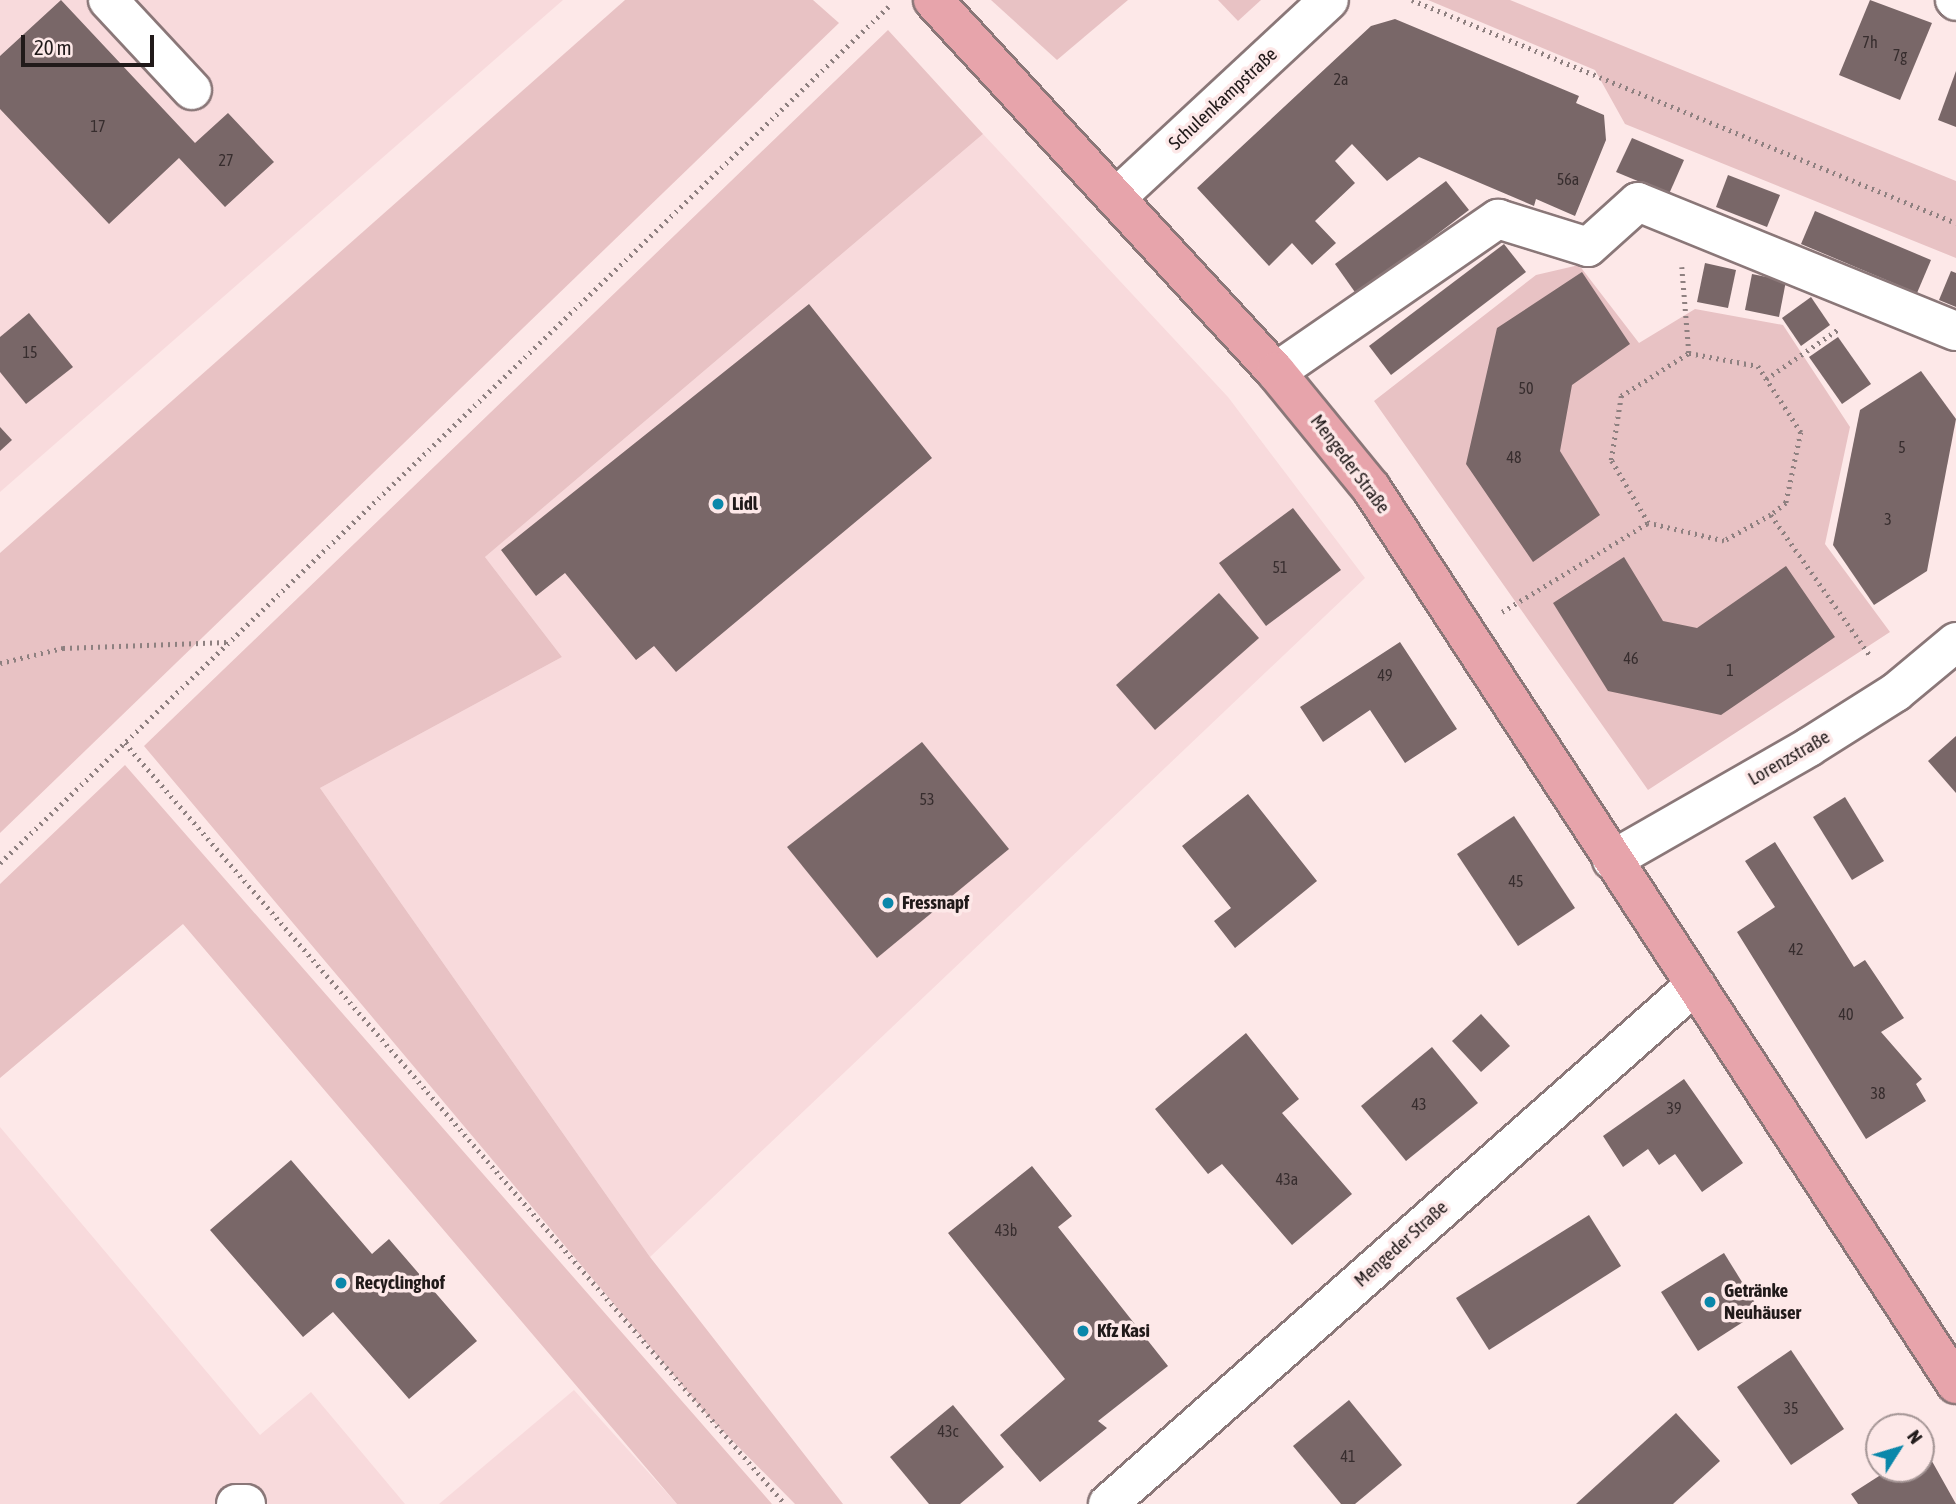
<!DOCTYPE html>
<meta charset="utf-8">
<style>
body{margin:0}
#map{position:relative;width:1956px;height:1504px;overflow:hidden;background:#fde8e8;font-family:"Asap Condensed",sans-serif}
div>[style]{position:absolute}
.built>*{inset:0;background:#f8dadc}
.green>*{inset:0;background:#e8c2c4}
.building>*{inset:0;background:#796768}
.path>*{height:4.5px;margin-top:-2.25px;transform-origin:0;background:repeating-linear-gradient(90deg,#8e8080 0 2px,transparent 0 7px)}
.roads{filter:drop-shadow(2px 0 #8a7778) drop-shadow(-2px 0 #8a7778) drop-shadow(0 2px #8a7778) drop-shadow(0 -2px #8a7778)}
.minor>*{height:38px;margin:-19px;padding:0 19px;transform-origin:19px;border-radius:19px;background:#fff}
.major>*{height:38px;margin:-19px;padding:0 19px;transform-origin:19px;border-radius:19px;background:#e7a4ab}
.dots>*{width:19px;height:19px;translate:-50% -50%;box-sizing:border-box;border:4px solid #fde8e8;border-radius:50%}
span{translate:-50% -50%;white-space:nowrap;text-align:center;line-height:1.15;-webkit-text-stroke:7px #fde8e8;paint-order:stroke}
.number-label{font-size:16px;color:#372d2e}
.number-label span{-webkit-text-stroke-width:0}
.street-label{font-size:19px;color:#211a1a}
.poi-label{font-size:19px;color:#211a1a;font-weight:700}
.left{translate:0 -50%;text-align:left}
.north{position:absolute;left:1865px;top:1413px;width:70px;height:70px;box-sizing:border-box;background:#fde8e8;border:2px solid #a59696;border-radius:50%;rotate:53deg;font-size:19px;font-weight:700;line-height:28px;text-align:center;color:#211a1a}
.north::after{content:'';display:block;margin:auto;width:24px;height:32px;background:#0a87aa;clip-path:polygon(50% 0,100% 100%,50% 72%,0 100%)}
.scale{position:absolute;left:21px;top:35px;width:133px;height:32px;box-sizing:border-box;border:4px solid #211a1a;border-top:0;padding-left:9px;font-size:21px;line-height:24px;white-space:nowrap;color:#211a1a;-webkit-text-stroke:5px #fde8e8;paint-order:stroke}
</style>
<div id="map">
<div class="built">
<div style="clip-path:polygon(0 0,563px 0,0 492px)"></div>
<div style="clip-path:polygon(983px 134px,1228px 397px,1365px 578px,650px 1257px,320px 788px,562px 657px,485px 557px)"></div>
<div style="clip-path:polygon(0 1127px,260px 1435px,311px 1392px,405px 1504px,0 1504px)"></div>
<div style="clip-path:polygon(574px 1390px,677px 1504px,439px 1504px)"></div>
</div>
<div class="green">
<div style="clip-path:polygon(625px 0,813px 0,839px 23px,0 833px,0 553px)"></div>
<div style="clip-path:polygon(991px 0,1128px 0,1057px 60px)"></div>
<div style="clip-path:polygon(1218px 0,1261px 0,1238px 21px)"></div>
<div style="clip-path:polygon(1428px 0,1510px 0,1956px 181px,1956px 258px,1625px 124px,1595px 70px)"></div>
<div style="clip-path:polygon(888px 30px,983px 134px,485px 557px,562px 657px,320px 788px,650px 1257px,843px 1504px,795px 1504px,709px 1417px,144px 746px)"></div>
<div style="clip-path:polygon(1579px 265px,1639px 343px,1695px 309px,1783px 325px,1850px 427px,1825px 544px,1890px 632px,1648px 790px,1374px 401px,1536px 275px)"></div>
<div style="clip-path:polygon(125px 765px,772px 1504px,677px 1504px,183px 924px,0 1078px,0 884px)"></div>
</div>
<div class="building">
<div style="clip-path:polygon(61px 0,195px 143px,228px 113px,274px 162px,225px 207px,179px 158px,109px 224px,0 109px,0 56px)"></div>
<div style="clip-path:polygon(1870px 0,1932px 23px,1900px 100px,1839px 75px)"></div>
<div style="clip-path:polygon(1395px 19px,1579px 96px,1576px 103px,1604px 115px,1606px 140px,1575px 216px,1536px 199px,1534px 206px,1419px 157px,1387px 181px,1352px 144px,1335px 161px,1355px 183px,1315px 221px,1336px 243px,1312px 265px,1292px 243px,1269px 266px,1197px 188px,1371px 26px)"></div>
<div style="clip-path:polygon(1956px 71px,1956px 127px,1938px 120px)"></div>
<div style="clip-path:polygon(1632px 138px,1684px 160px,1669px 194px,1616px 172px)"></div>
<div style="clip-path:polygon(1728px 175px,1780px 195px,1767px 227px,1716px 207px)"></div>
<div style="clip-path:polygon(1446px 181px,1469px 210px,1357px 295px,1335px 264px)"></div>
<div style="clip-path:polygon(1815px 211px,1931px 260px,1917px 293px,1801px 244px)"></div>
<div style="clip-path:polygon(1504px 244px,1526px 272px,1391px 375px,1369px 346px)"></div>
<div style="clip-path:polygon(1705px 263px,1736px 270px,1728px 308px,1697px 302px)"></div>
<div style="clip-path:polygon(1951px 271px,1956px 273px,1956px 307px,1939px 300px)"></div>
<div style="clip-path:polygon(1582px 272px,1630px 344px,1572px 385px,1560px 451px,1600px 515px,1533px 562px,1466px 464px,1497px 328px)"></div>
<div style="clip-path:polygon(1752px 274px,1786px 281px,1779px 317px,1745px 310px)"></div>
<div style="clip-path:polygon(1811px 297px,1830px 325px,1801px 346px,1782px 318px)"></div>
<div style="clip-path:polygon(809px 304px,932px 458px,676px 672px,654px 646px,636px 660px,565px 573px,536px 596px,501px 550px)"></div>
<div style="clip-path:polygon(29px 313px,73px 367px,26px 404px,0 372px,0 337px)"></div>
<div style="clip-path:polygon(1838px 337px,1871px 384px,1842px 404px,1809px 357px)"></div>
<div style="clip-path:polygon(1921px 371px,1956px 419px,1927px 571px,1874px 605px,1833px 545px,1860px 410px)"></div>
<div style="clip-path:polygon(0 427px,12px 440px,0 451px)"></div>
<div style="clip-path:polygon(1293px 508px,1341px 570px,1266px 626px,1219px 563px)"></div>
<div style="clip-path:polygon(1624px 557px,1663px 621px,1697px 628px,1786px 566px,1835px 637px,1721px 715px,1608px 691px,1553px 603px)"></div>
<div style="clip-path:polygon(1219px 593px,1259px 638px,1155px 730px,1116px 685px)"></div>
<div style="clip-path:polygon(1400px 642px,1457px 729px,1405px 763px,1370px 710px,1323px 742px,1300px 707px)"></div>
<div style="clip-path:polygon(1956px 736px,1956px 793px,1928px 761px)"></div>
<div style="clip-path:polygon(922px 742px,1009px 849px,877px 958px,787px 847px)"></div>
<div style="clip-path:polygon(1248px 794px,1317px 881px,1235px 948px,1214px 921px,1231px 908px,1182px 846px)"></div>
<div style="clip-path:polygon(1845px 797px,1884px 861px,1852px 880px,1813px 817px)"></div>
<div style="clip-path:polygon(1514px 816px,1575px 908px,1518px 946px,1457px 854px)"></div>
<div style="clip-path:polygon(1775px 842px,1854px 967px,1865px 960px,1904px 1018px,1881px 1032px,1922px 1079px,1916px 1084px,1926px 1101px,1866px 1139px,1737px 932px,1775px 907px,1745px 861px)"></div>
<div style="clip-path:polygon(1481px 1014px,1510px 1046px,1481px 1072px,1452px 1041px)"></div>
<div style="clip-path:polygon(1246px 1033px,1299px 1099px,1282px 1113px,1352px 1194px,1292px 1245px,1222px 1164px,1208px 1174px,1155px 1109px)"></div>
<div style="clip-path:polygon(1432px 1047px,1478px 1103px,1406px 1161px,1361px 1106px)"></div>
<div style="clip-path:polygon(1684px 1079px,1743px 1163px,1702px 1192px,1675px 1154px,1659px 1165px,1648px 1149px,1623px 1167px,1603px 1136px)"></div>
<div style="clip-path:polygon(291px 1160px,372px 1254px,389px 1239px,477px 1341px,409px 1399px,333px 1312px,303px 1337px,210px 1230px)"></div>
<div style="clip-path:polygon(1032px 1166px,1072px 1216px,1058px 1227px,1168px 1366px,1098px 1421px,1107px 1428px,1040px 1482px,1000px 1435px,1065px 1379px,948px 1233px)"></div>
<div style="clip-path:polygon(1589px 1215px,1621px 1266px,1489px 1350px,1456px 1298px)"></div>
<div style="clip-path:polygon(1724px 1253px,1760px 1311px,1698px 1351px,1661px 1292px)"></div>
<div style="clip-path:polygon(1791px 1350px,1844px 1429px,1791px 1465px,1737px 1387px)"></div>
<div style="clip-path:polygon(1349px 1400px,1402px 1465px,1355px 1504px,1341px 1504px,1293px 1446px)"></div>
<div style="clip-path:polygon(953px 1405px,1004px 1467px,960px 1504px,929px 1504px,890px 1457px)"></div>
<div style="clip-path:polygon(1676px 1413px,1720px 1461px,1673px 1504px,1576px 1504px)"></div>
<div style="clip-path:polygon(1924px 1447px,1956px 1504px,1858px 1504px,1851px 1494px,1890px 1469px,1921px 1469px)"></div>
</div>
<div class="path">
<div style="left:1412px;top:0;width:588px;rotate:22.29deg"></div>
<div style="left:1682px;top:267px;width:86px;rotate:85.3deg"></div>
<div style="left:1766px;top:379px;width:90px;rotate:-34.6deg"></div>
<div style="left:1771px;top:515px;width:54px;rotate:151deg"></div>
<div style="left:1724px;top:541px;width:78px;rotate:-166.7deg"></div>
<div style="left:1648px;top:523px;width:73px;rotate:-120.4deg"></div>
<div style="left:1611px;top:460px;width:65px;rotate:-81.1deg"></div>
<div style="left:1621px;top:396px;width:80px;rotate:-32.3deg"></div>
<div style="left:1689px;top:353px;width:70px;rotate:10.7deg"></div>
<div style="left:1758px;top:366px;width:79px;rotate:56.9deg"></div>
<div style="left:1801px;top:432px;width:73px;rotate:101.9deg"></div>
<div style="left:1786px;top:503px;width:19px;rotate:141deg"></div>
<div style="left:1771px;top:515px;width:174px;rotate:54.8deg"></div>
<div style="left:1502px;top:612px;width:171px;rotate:-31.4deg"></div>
<div style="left:0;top:663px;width:65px;rotate:-13.4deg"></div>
<div style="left:63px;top:648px;width:165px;rotate:-2.1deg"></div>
<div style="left:125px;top:743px;width:1007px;rotate:49.07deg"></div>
<div style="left:0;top:863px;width:1238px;rotate:-43.95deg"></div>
</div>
<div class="roads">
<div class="minor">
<div style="left:108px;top:0;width:123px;rotate:47deg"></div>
<div style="left:1955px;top:0;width:1px;rotate:45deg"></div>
<div style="left:1117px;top:197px;width:289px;rotate:-42.9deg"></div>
<div style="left:1276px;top:372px;width:270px;rotate:-34.6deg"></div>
<div style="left:1498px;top:219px;width:94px;rotate:17.3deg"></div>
<div style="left:1588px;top:247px;width:67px;rotate:-42deg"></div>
<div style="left:1638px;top:202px;width:343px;rotate:22.1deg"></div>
<div style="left:1612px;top:860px;width:227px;rotate:-29.8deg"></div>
<div style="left:1809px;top:747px;width:103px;rotate:-32.3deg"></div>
<div style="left:1896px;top:692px;width:78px;rotate:-39.8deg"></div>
<div style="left:236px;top:1504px;width:10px"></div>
<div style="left:1108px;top:1504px;width:784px;rotate:-41.48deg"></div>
</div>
<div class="major">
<div style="left:933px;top:0;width:506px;rotate:47.32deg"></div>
<div style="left:1276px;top:372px;width:150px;rotate:50.7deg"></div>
<div style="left:1371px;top:488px;width:1070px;rotate:56.86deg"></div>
</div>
</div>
<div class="dots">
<div style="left:718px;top:504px;background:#0a87aa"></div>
<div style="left:888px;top:903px;background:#0a87aa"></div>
<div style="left:341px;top:1283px;background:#0a87aa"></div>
<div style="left:1710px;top:1302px;background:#0a87aa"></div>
<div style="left:1083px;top:1331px;background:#0a87aa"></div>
</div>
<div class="number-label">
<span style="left:1870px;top:42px">7h</span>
<span style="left:1900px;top:55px">7g</span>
<span style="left:1341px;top:79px">2a</span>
<span style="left:98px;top:126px">17</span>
<span style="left:226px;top:160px">27</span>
<span style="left:1568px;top:179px">56a</span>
<span style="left:30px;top:352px">15</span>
<span style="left:1526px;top:388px">50</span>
<span style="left:1902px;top:447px">5</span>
<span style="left:1514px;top:457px">48</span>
<span style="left:1888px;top:519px">3</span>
<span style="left:1280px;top:567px">51</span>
<span style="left:1631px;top:658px">46</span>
<span style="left:1730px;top:670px">1</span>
<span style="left:1385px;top:675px">49</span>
<span style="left:927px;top:799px">53</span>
<span style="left:1516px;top:881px">45</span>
<span style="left:1796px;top:949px">42</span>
<span style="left:1846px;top:1014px">40</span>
<span style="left:1878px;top:1093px">38</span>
<span style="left:1419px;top:1104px">43</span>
<span style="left:1674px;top:1108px">39</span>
<span style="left:1287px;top:1179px">43a</span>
<span style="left:1006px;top:1230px">43b</span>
<span style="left:1791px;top:1408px">35</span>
<span style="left:948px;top:1431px">43c</span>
<span style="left:1348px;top:1456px">41</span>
</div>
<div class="street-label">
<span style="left:1223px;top:99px;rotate:-43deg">Schulenkampstraße</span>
<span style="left:1350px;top:464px;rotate:53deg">Mengeder Straße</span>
<span style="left:1789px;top:758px;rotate:-30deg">Lorenzstraße</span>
<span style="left:1401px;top:1244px;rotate:-42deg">Mengeder Straße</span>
</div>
<div class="poi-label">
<span class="left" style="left:732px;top:504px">Lidl</span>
<span class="left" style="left:902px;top:903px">Fressnapf</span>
<span class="left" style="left:355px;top:1283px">Recyclinghof</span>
<span class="left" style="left:1724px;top:1302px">Getränke<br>Neuhäuser</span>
<span class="left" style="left:1097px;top:1331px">Kfz Kasi</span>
</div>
<div class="north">N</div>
<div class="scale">20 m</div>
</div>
